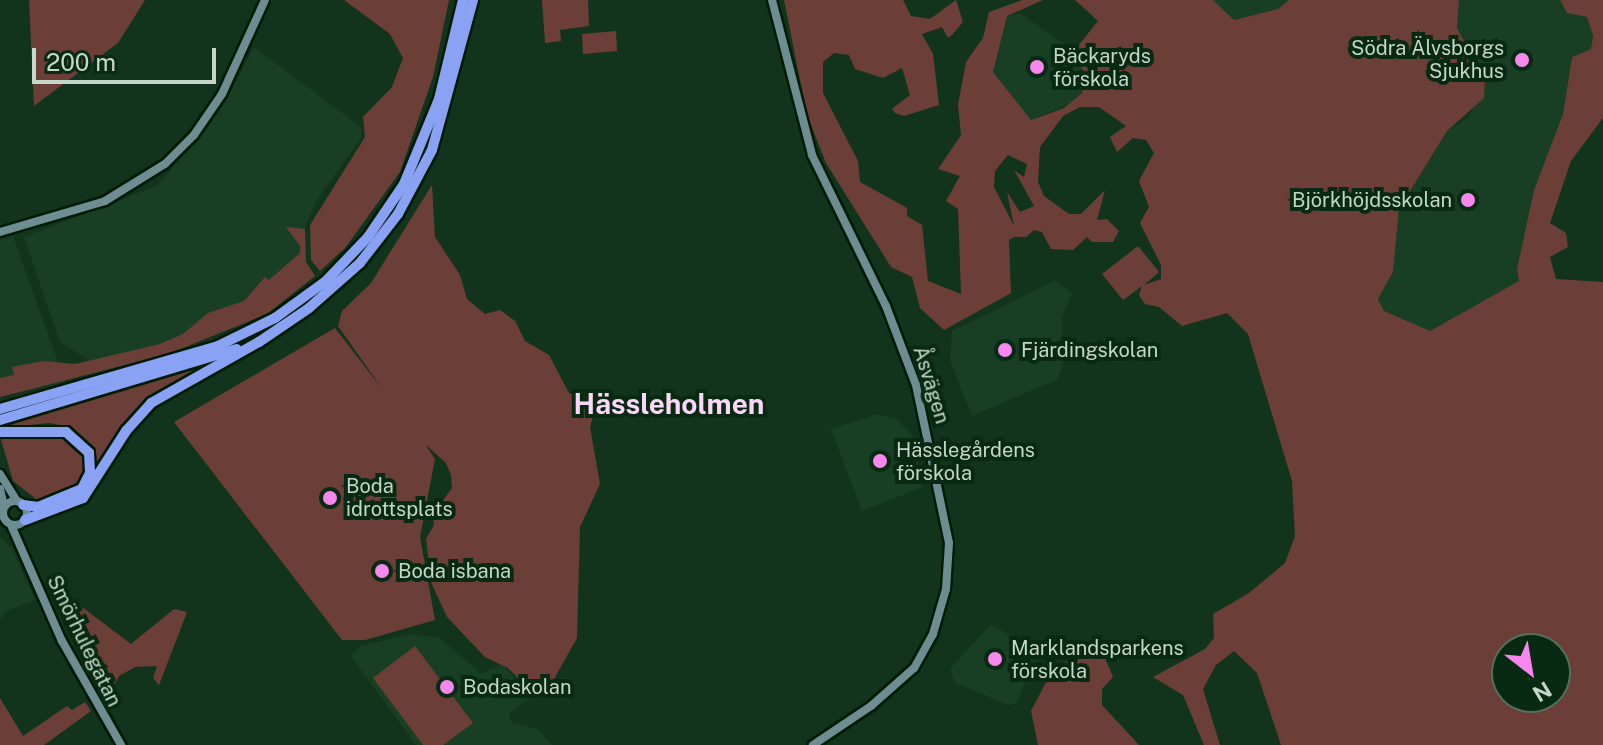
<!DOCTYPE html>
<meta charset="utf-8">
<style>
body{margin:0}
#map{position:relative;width:1603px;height:745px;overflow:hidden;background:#13341c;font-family:"Public Sans",sans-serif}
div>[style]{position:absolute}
.built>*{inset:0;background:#183f23}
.green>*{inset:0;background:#6b3f37}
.roads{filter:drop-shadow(2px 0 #001b06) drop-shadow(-2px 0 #001b06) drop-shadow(0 2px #001b06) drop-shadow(0 -2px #001b06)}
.secondary>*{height:8px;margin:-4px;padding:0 4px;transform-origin:4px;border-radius:4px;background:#6d8d92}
.secondary>.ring{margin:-4px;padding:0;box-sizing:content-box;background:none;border:8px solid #6d8d92;border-radius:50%}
.highway>*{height:10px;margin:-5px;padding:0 5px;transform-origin:5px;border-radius:5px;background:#8aa2f3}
.dots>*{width:22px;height:22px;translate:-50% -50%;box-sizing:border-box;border:4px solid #082a13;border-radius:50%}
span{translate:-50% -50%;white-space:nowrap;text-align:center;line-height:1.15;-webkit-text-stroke:8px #082a13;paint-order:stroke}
.poi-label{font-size:20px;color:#c5d7c8}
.right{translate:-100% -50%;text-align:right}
.left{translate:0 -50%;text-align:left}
.street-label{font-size:20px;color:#c5d7c8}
.district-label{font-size:28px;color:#fbd6f7;font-weight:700}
.north{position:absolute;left:1491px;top:633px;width:80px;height:80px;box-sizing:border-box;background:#082a13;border:2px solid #546f5b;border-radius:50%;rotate:149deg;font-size:22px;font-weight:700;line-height:32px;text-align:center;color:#c5d7c8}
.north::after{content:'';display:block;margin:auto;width:28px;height:36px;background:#f688ed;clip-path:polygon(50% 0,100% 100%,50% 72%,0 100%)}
.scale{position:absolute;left:32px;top:48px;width:184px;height:36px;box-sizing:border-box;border:4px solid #c5d7c8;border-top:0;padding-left:10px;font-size:24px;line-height:28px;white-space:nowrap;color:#c5d7c8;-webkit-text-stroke:6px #082a13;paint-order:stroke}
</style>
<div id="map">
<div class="built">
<div style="clip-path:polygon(1213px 0,1289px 0,1278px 9px,1234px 20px)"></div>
<div style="clip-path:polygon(1459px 0,1560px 0,1567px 13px,1587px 17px,1593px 36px,1591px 49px,1572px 57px,1563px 114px,1534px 190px,1517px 269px,1520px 281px,1430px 331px,1384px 311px,1378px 299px,1393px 272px,1399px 209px,1447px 131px,1469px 117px,1485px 80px,1457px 28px)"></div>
<div style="clip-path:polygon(1020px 13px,1074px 51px,1085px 77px,1082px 93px,1070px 103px,1031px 120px,993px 72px,1007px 16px)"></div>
<div style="clip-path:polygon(254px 47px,361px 127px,362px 137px,316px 201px,305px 227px,302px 260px,270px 290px,173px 345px,92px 362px,60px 342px,24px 237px,157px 186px,221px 109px)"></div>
<div style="clip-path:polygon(13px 236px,65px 382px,0 397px,0 240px)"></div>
<div style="clip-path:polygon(1055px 280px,1072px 293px,1062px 317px,1063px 365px,1058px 379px,972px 416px,950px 360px,952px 331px)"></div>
<div style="clip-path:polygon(878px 414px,896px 419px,912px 435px,923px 487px,862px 511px,831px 429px)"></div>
<div style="clip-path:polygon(0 537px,12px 548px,35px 600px,6px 611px,0 620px)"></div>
<div style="clip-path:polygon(991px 624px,1037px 652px,1017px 703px,1009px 705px,955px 683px,950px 669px)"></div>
<div style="clip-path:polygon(410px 634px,440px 638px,481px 674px,503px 664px,529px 698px,509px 714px,511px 722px,537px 729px,552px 745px,416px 745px,351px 656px,360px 646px)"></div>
</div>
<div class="green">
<div style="clip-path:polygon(29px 0,145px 0,118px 43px,34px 106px)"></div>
<div style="clip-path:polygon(344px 0,449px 0,433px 77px,400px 172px,345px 248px,320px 271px,311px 260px,310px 225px,365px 137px,363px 117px,392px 87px,403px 58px,390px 34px)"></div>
<div style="clip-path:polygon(542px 0,588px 0,589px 26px,560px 30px,561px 41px,545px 43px)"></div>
<div style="clip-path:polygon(evenodd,784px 0,903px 0,911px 16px,930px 19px,956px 0,963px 22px,952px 35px,948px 38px,942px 27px,922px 34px,933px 54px,939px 105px,904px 116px,895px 113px,892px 109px,910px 95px,902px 68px,883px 78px,855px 69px,849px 55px,834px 53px,823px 62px,823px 93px,858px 161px,860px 182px,907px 208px,907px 216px,922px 225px,928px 281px,961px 294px,958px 209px,946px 201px,960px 176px,938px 169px,961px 135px,958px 105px,966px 62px,983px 38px,989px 12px,1022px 0,1043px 0,1007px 16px,993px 72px,1031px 120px,1064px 108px,1082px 93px,1085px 77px,1074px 51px,1098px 21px,1075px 0,1213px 0,1234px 20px,1278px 9px,1289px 0,1459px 0,1457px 28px,1485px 80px,1484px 98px,1447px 131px,1399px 209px,1393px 272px,1378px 299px,1384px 311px,1430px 331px,1519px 281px,1517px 269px,1534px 190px,1563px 114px,1572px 57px,1591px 49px,1593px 36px,1587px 17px,1567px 13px,1560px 0,1603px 0,1603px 118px,1571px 161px,1550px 223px,1566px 233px,1568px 247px,1550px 257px,1556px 279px,1603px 282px,1603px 745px,1281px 745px,1257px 673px,1234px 651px,1216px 665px,1203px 689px,1220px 745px,1204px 745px,1183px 695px,1153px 677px,1205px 649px,1214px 638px,1213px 614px,1249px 593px,1285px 563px,1295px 536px,1292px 481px,1248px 334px,1227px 313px,1182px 326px,1159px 307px,1145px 304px,1139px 295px,1142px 286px,1123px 300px,1102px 274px,1138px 246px,1159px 272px,1144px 285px,1161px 279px,1161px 265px,1140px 223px,1149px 207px,1139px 181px,1154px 153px,1146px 140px,1133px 138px,1117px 152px,1110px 137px,1126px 126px,1099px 107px,1080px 107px,1063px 116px,1040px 147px,1038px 182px,1044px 196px,1069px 214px,1081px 214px,1105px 190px,1097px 220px,1107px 219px,1119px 231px,1113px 242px,1092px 242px,1087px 237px,1073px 250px,1051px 249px,1042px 232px,1034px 230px,1026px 237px,1014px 237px,1009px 240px,1011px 293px,944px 330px,920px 308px,912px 277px,891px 267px,826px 163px,807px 115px,784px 0,1008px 155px,1027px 164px,1024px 177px,1014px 170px,1034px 206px,1020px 212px,1007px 192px,1014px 226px,994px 187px,995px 171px,1008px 155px,784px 0,1507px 649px,1555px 649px,1555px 697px,1507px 697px,1507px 649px)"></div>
<div style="clip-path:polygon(616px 31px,617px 51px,583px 54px,582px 34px)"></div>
<div style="clip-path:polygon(432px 185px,435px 237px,460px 275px,467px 299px,485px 314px,500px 310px,515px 321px,525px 341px,549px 355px,569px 393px,596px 405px,590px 427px,600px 484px,580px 527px,577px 638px,550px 686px,526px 686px,508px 668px,485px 657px,447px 617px,431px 582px,426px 539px,434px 525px,433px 514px,452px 488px,451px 475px,446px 463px,425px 444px,435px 459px,420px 537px,435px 620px,365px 640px,342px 640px,174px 422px,335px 328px,383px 390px,338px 326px,342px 311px,371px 283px)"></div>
<div style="clip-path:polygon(286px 227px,305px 229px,306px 262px,315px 276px,267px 314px,168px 354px,0 397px,0 378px,14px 375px,12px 367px,43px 361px,75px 364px,160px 344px,183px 334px,208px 313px,244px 301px,265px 277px,269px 280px,300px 253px,300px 246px)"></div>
<div style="clip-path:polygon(207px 366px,147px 402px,111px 444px,94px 476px,94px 449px,72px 427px,49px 423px,0 428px)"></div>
<div style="clip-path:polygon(58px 433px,78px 444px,86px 458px,84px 478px,77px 488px,41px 503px,13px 481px,0 436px)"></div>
<div style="clip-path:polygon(70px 598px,131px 644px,174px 609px,187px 612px,159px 685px,153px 678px,157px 666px,135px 667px,119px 676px,105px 702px,60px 613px,57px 605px)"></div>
<div style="clip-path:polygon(415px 646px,473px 723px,443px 745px,423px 745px,373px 678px)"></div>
<div style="clip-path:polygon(1103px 653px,1113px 677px,1102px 689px,1102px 705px,1139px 745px,1038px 745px,1031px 711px,1055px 665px)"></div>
<div style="clip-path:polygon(0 698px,23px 736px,67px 706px,72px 710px,85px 702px,91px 711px,44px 745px,0 745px)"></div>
</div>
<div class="roads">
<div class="secondary">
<div style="left:772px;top:0;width:160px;rotate:75.5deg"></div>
<div style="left:812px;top:155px;width:168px;rotate:63.9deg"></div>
<div style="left:886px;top:306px;width:85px;rotate:69.2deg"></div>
<div style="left:916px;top:385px;width:161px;rotate:78.2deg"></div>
<div style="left:949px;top:543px;width:46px;rotate:93.7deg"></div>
<div style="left:946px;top:589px;width:47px;rotate:106.1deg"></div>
<div style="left:933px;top:634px;width:39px;rotate:119deg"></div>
<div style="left:914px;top:668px;width:57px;rotate:138.5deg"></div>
<div style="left:871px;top:706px;width:70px;rotate:146.1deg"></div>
<div style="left:0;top:232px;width:109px;rotate:-16.4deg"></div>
<div style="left:105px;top:201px;width:70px;rotate:-31.7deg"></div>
<div style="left:165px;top:164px;width:41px;rotate:-45deg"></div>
<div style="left:194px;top:135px;width:50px;rotate:-55.7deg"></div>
<div style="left:222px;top:94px;width:103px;rotate:-65.4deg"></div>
<div style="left:0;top:474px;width:32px;rotate:58deg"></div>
<div style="left:0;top:489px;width:17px;rotate:77deg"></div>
<div class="ring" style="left:3px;top:501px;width:16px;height:16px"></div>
<div style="left:11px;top:525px;width:127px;rotate:66.3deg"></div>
<div style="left:62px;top:641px;width:120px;rotate:60.4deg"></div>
</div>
<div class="highway">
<div style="left:0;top:409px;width:227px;rotate:-16.1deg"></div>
<div style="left:218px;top:346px;width:64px;rotate:-26.2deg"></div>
<div style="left:275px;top:318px;width:63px;rotate:-36deg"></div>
<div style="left:326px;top:281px;width:61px;rotate:-46.3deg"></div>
<div style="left:368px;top:237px;width:64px;rotate:-55.8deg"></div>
<div style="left:404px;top:184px;width:92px;rotate:-67.6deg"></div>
<div style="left:439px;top:99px;width:102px;rotate:-76.4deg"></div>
<div style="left:0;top:420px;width:247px;rotate:-16.7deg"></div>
<div style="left:0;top:432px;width:66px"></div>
<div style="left:66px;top:432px;width:31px;rotate:42deg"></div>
<div style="left:89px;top:453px;width:20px;rotate:87deg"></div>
<div style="left:90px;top:473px;width:18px;rotate:117deg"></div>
<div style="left:82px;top:489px;width:48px;rotate:157.8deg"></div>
<div style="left:38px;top:507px;width:15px;rotate:-172deg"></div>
<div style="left:25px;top:520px;width:62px;rotate:-20.8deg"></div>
<div style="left:83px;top:498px;width:80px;rotate:-57.3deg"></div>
<div style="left:126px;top:431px;width:38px;rotate:-48deg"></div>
<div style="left:151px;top:403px;width:124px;rotate:-29.5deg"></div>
<div style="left:259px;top:342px;width:60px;rotate:-34.2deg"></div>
<div style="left:309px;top:308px;width:68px;rotate:-41.4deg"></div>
<div style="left:360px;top:263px;width:62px;rotate:-52.2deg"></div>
<div style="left:398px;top:214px;width:72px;rotate:-62deg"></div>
<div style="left:432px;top:150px;width:156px;rotate:-74.7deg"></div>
</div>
</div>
<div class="dots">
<div style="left:1522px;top:60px;background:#f688ed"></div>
<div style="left:1037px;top:67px;background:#f688ed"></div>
<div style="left:1468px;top:200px;background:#f688ed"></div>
<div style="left:1005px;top:350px;background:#f688ed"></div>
<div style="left:880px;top:461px;background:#f688ed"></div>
<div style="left:330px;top:498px;background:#f688ed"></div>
<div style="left:382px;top:571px;background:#f688ed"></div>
<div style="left:995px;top:659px;background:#f688ed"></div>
<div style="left:447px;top:687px;background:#f688ed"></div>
</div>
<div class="poi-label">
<span class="right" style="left:1504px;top:60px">Södra Älvsborgs<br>Sjukhus</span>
<span class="left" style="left:1053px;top:68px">Bäckaryds<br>förskola</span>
<span class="right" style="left:1452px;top:200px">Björkhöjdsskolan</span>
<span class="left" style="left:1021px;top:350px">Fjärdingskolan</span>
<span class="left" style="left:896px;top:462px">Hässlegårdens<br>förskola</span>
<span class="left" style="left:346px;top:498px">Boda<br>idrottsplats</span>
<span class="left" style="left:398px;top:571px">Boda isbana</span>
<span class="left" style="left:1011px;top:660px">Marklandsparkens<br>förskola</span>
<span class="left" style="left:463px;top:687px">Bodaskolan</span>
</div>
<div class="street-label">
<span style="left:931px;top:385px;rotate:73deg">Åsvägen</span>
<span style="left:84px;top:641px;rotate:64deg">Smörhulegatan</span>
</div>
<div class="district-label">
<span style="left:669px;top:404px">Hässleholmen</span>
</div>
<div class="north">N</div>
<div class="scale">200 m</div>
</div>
